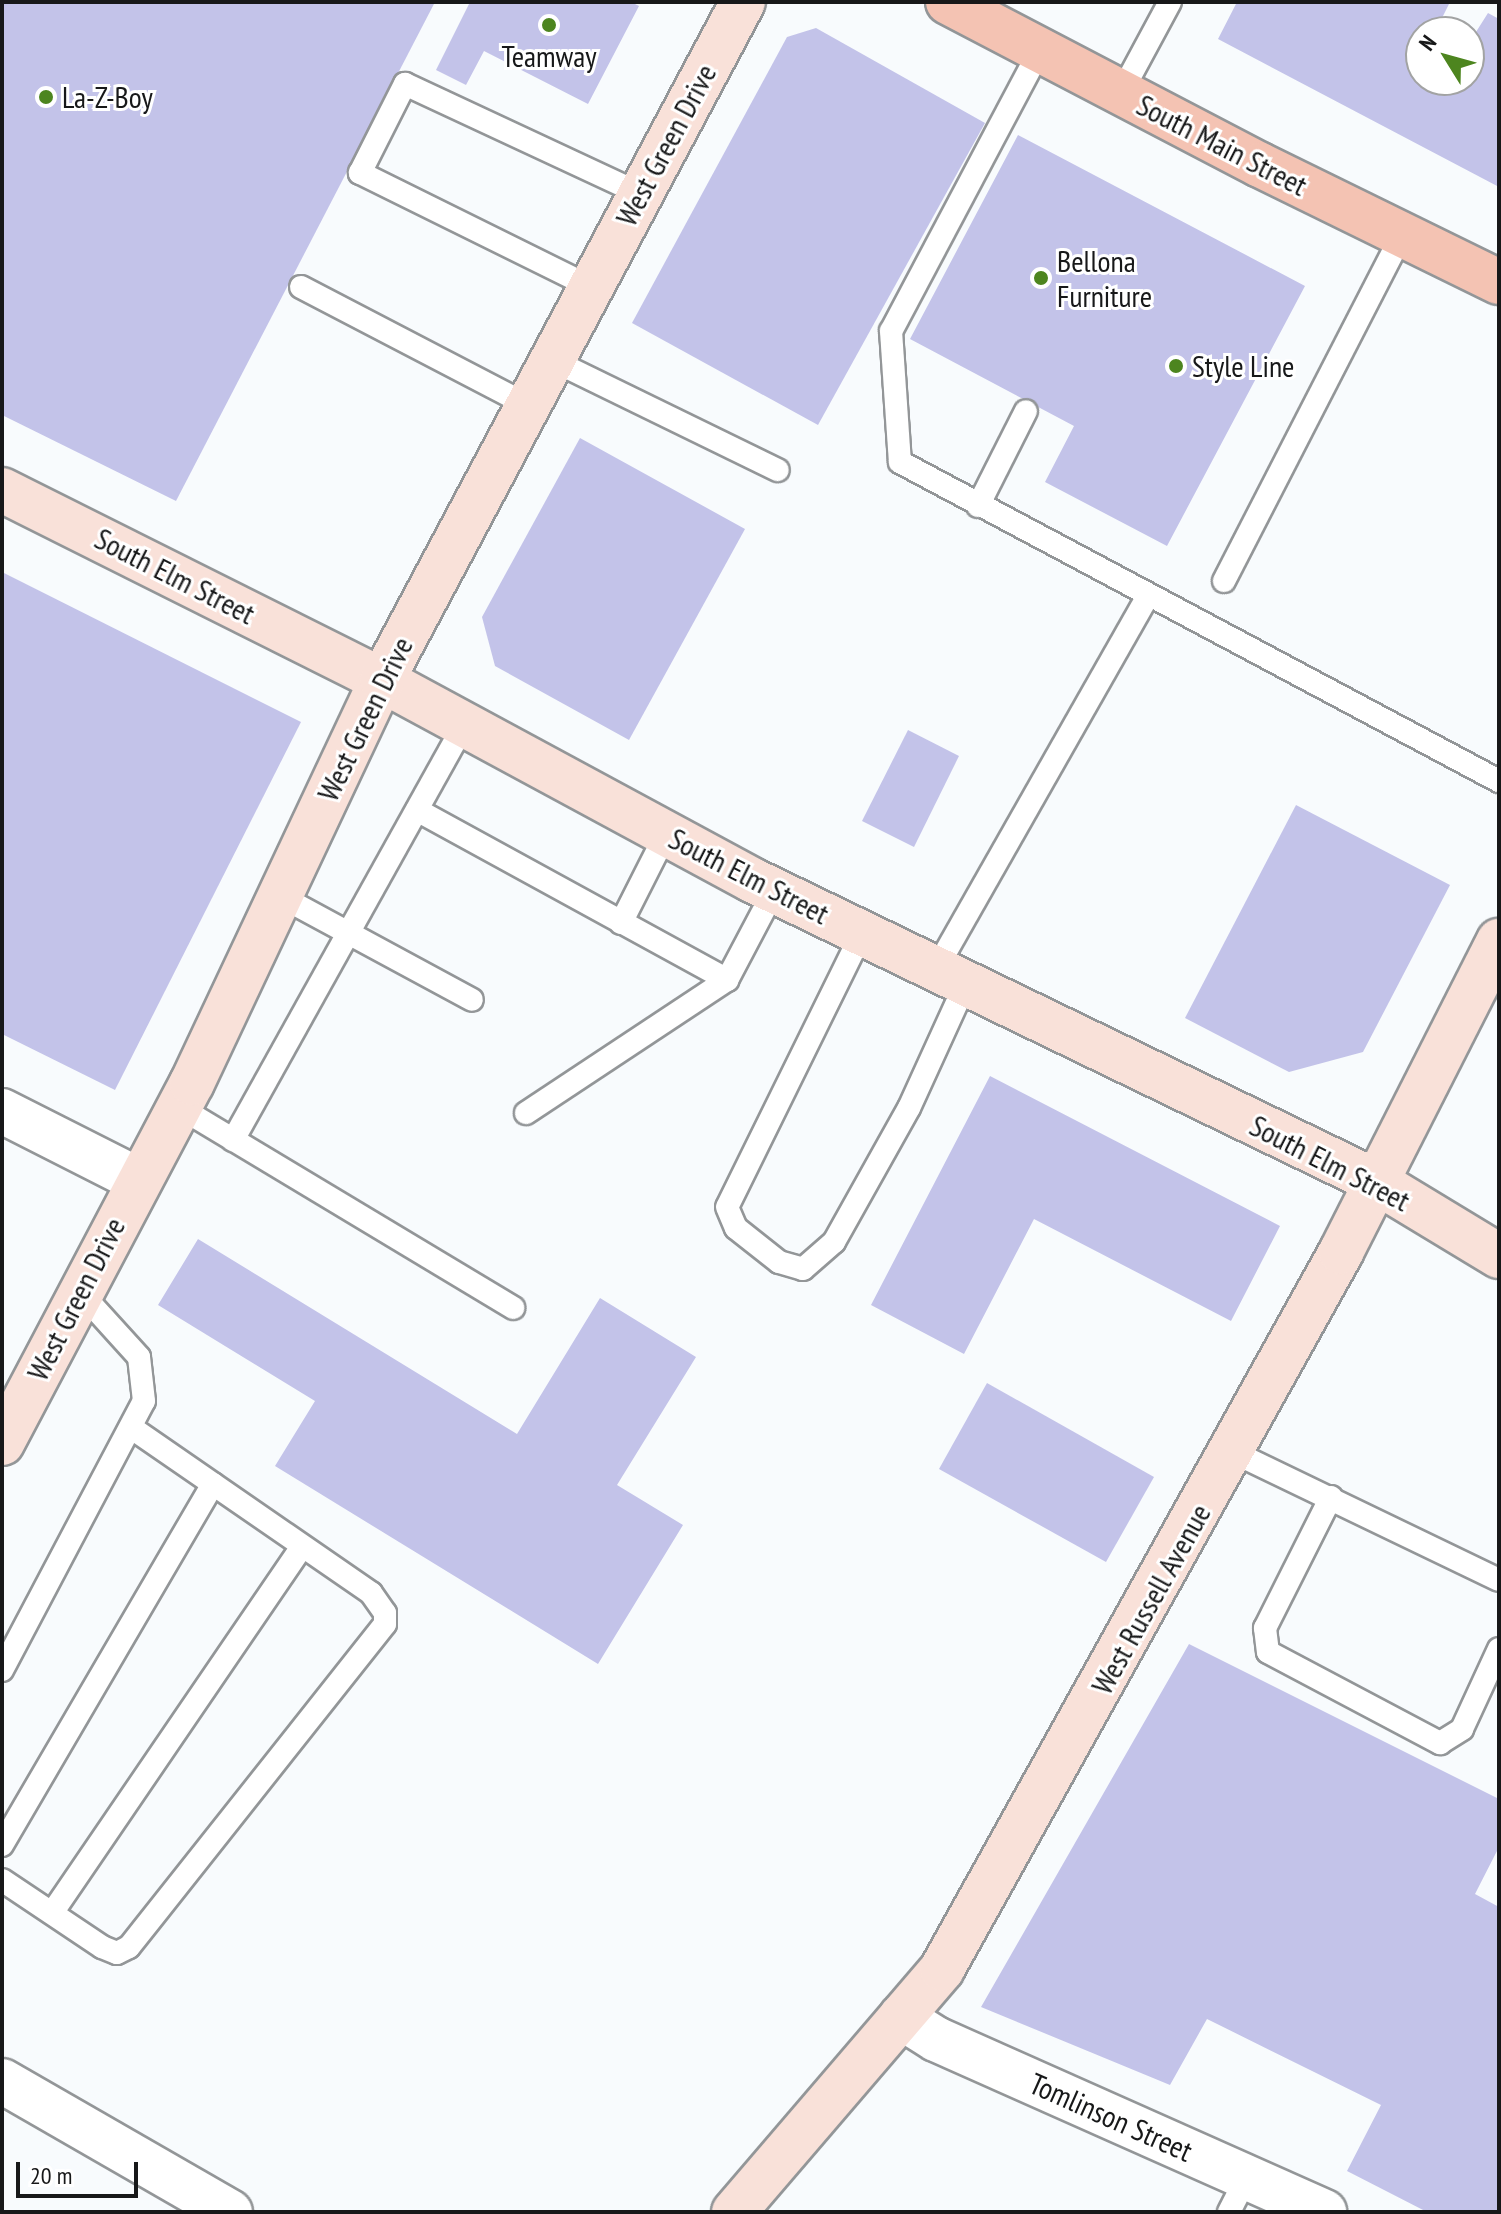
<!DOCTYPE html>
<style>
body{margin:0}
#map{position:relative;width:1501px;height:2214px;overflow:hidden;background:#f8fbfd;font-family:"PT Sans Narrow",sans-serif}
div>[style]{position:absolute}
.building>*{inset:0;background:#c3c3e9}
.roads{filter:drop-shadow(2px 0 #939698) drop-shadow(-2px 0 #939698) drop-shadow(0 2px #939698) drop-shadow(0 -2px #939698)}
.lane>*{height:22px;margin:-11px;padding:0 11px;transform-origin:11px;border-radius:11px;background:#fff}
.street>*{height:44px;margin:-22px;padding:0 22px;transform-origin:22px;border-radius:22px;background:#fff}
.secondary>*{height:44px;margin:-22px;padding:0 22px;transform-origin:22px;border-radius:22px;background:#f9e1d9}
.primary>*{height:44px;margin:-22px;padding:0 22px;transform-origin:22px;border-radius:22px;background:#f4c3b3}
.dots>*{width:22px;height:22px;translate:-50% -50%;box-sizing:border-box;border:4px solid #fff;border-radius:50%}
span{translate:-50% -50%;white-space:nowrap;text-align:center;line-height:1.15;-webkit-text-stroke:6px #fff;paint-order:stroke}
.poi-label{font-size:30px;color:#171819}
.left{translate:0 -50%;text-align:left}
.street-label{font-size:30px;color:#171819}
.frame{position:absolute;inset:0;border:4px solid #171819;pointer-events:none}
.north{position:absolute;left:1405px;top:16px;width:80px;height:80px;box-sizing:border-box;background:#fff;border:2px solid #a2a3a3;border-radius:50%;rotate:307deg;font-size:22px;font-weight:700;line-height:32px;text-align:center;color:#171819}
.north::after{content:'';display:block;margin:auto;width:28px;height:36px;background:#4d851f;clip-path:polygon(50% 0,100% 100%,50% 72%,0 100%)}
.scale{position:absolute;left:16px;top:2162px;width:122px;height:36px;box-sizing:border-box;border:4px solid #171819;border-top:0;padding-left:10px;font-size:24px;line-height:28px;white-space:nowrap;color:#171819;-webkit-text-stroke:6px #fff;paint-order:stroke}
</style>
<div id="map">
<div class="building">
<div style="clip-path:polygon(2px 2px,435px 2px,176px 501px,2px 415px)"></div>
<div style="clip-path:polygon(470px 2px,631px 2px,639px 6px,588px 104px,484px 51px,466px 85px,436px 70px)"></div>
<div style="clip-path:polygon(1237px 2px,1450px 2px,1438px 26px,1449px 32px,1421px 32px,1421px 80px,1469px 80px,1469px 43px,1488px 13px,1499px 19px,1499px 187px,1218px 39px)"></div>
<div style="clip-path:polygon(816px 28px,985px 123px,818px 425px,632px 323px,787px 37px)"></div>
<div style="clip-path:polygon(1018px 135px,1305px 286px,1167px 546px,1045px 482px,1074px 426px,910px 339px)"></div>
<div style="clip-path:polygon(580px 438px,745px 529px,629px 740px,495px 666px,482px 617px)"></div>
<div style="clip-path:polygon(2px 572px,301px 722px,115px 1090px,2px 1034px)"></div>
<div style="clip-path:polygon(908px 730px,959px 756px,914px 847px,862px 821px)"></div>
<div style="clip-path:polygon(1296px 805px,1450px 885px,1363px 1052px,1289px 1072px,1185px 1018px)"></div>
<div style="clip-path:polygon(990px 1076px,1280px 1226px,1231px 1321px,1034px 1219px,964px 1354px,871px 1305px)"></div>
<div style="clip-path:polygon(198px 1239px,517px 1434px,600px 1298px,696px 1357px,617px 1485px,683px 1525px,598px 1664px,275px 1466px,315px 1401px,158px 1305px)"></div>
<div style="clip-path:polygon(987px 1383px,1154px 1477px,1106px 1562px,939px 1469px)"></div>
<div style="clip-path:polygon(1189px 1644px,1499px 1799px,1499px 1847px,1475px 1894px,1499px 1907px,1499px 2212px,1427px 2212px,1347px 2171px,1381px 2105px,1207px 2019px,1170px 2085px,981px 2007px)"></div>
</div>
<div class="roads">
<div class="lane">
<div style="left:1040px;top:50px;width:318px;rotate:117.9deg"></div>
<div style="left:891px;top:331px;width:131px;rotate:86.1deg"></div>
<div style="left:900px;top:462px;width:679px;rotate:28.04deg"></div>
<div style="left:1121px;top:93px;width:103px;rotate:-61.7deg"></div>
<div style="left:301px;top:287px;width:256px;rotate:27.5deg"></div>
<div style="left:591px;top:287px;width:258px;rotate:-153.7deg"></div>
<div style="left:360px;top:173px;width:100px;rotate:-63.2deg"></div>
<div style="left:405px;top:84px;width:260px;rotate:25deg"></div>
<div style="left:552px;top:360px;width:251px;rotate:26deg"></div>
<div style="left:978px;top:506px;width:106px;rotate:-63.2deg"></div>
<div style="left:1224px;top:581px;width:389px;rotate:-62.8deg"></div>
<div style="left:417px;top:810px;width:354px;rotate:28.7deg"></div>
<div style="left:727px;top:980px;width:101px;rotate:-62.2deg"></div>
<div style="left:280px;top:896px;width:218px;rotate:28.4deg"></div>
<div style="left:621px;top:923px;width:100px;rotate:-63.2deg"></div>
<div style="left:862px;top:933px;width:305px;rotate:116.2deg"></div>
<div style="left:727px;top:1207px;width:23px;rotate:67deg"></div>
<div style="left:736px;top:1228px;width:55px;rotate:38.3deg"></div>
<div style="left:779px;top:1262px;width:25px;rotate:16deg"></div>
<div style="left:803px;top:1269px;width:41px;rotate:-41.1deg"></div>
<div style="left:834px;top:1242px;width:154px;rotate:-60.8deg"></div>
<div style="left:909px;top:1108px;width:137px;rotate:-65.5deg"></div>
<div style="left:936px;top:969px;width:429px;rotate:-60.4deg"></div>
<div style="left:179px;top:1107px;width:390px;rotate:31deg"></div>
<div style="left:526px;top:1113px;width:241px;rotate:-33.5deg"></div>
<div style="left:233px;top:1140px;width:475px;rotate:-60.9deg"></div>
<div style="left:1231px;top:1451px;width:297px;rotate:25.7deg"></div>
<div style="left:1331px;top:1497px;width:147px;rotate:116.7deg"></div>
<div style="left:1265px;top:1628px;width:24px;rotate:83deg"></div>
<div style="left:1268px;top:1652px;width:195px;rotate:27.9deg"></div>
<div style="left:1440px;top:1743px;width:26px;rotate:-32deg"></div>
<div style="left:1462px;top:1729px;width:88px;rotate:-65.2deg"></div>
<div style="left:2px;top:1670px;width:304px;rotate:-62.2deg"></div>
<div style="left:144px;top:1401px;width:44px;rotate:-96.5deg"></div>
<div style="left:139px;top:1357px;width:88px;rotate:-132.2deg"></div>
<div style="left:2px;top:1845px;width:418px;rotate:-59.7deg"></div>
<div style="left:2px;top:1880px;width:120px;rotate:33.8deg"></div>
<div style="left:102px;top:1947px;width:16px;rotate:22deg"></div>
<div style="left:117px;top:1953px;width:13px;rotate:-27deg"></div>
<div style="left:129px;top:1947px;width:412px;rotate:-51.6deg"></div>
<div style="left:385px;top:1624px;width:11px;rotate:-90deg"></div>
<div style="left:385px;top:1613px;width:24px;rotate:-125deg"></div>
<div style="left:371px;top:1593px;width:289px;rotate:-145.4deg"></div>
<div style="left:52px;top:1913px;width:444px;rotate:-55.7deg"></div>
<div style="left:1229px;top:2212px;width:39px;rotate:-63deg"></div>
</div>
<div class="street">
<div style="left:2px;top:1111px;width:153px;rotate:26.9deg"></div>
<div style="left:901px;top:2017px;width:41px;rotate:32.2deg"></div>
<div style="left:936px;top:2039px;width:425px;rotate:24deg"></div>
<div style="left:2px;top:2081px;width:263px;rotate:29.9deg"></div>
</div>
<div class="secondary">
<div style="left:2px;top:490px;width:425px;rotate:26.6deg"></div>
<div style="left:382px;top:680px;width:421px;rotate:28.4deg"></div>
<div style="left:752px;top:880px;width:692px;rotate:25.79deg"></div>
<div style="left:1375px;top:1181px;width:145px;rotate:31.2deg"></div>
<div style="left:2px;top:1443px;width:407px;rotate:-62.2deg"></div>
<div style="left:192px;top:1083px;width:446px;rotate:-64.8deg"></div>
<div style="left:382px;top:680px;width:768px;rotate:-61.97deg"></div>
<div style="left:734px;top:2212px;width:320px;rotate:-49.4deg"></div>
<div style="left:942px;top:1969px;width:821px;rotate:-60.9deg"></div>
<div style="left:1341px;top:1252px;width:349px;rotate:-63.1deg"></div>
</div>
<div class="primary">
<div style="left:948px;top:2px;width:352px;rotate:27.6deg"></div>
<div style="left:1260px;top:165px;width:266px;rotate:26.1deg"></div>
</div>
</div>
<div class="dots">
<div style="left:549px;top:25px;background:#4d851f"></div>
<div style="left:46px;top:97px;background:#4d851f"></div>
<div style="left:1041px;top:278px;background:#4d851f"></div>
<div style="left:1176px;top:366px;background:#4d851f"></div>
</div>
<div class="poi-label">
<span style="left:549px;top:56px">Teamway</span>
<span class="left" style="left:62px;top:97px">La-Z-Boy</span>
<span class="left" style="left:1057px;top:278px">Bellona<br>Furniture</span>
<span class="left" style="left:1192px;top:366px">Style Line</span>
</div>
<div class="street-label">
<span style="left:666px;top:145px;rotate:-62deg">West Green Drive</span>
<span style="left:1222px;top:145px;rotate:27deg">South Main Street</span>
<span style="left:175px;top:576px;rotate:27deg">South Elm Street</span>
<span style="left:365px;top:719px;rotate:-64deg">West Green Drive</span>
<span style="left:749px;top:876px;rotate:27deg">South Elm Street</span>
<span style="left:1330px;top:1163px;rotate:27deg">South Elm Street</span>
<span style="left:76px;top:1299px;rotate:-63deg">West Green Drive</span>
<span style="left:1151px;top:1599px;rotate:-61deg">West Russell Avenue</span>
<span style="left:1111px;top:2117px;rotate:24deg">Tomlinson Street</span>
</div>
<div class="frame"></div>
<div class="north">N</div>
<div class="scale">20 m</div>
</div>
